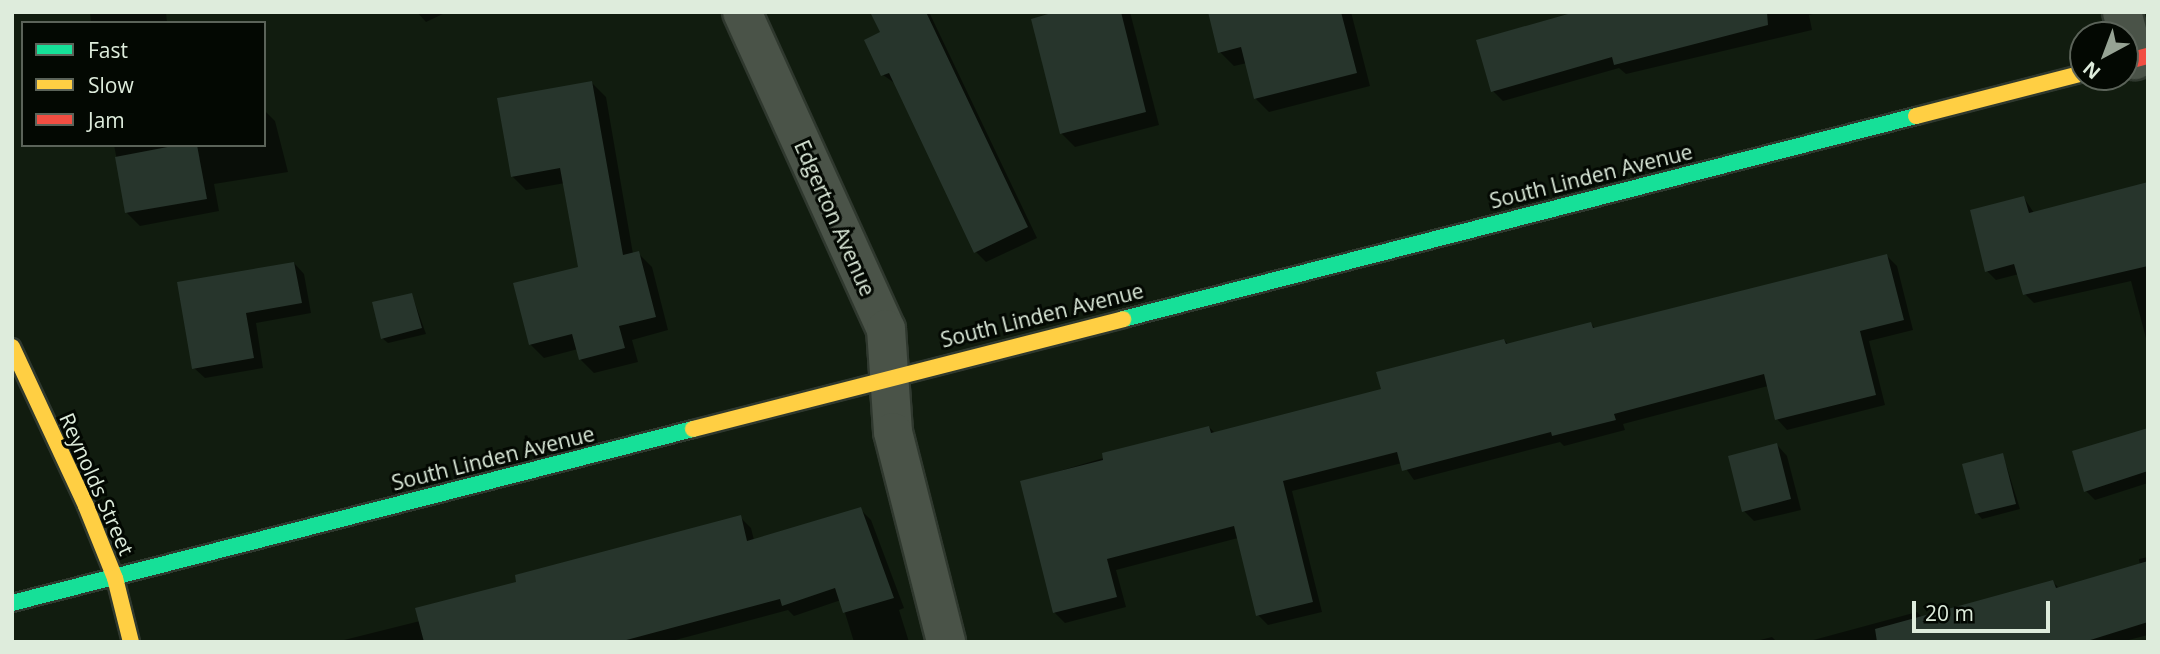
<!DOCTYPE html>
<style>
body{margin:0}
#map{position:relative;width:2160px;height:654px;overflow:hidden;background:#111c0f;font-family:"Open Sans",sans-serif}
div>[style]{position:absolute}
.shadow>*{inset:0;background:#0007}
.building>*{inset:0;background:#27352c}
.roads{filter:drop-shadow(2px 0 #2f382e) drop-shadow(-2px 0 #2f382e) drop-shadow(0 2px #2f382e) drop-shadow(0 -2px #2f382e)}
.street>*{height:38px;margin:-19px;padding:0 19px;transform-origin:19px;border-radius:19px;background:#4a5348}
.fast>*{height:16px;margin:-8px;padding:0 8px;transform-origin:8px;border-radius:8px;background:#16e098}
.slow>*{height:16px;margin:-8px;padding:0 8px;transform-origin:8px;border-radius:8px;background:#ffcf43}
.jam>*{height:16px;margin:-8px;padding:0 8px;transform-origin:8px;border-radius:8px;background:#f24e42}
span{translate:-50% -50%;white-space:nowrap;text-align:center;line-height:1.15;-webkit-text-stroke:6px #030802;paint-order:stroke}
.street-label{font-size:21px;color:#deecdc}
.frame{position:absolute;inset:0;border:14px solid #deecdc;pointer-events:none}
.legend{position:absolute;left:21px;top:21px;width:245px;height:126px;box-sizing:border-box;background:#030802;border:2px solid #5b6359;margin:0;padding:9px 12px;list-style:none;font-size:21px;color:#deecdc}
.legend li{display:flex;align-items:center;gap:14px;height:35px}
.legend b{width:35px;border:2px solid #5b6359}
.north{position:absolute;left:2069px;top:21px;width:70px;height:70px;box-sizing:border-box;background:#030802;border:2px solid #5b6359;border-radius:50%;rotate:221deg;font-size:19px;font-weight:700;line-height:28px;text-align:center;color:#deecdc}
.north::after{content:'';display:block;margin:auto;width:24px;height:32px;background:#96a394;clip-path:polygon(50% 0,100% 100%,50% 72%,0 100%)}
.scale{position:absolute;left:1912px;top:601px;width:138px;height:32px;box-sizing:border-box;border:4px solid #deecdc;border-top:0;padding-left:9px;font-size:21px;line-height:24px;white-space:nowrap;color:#deecdc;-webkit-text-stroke:5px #030802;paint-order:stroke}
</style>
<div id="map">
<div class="shadow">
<div style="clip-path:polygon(90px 12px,166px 12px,167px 23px,91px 23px)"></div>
<div style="clip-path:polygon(417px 12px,447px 12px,426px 22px)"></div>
<div style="clip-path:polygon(872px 12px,929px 12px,1037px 238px,986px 262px,976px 252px,896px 84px,883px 75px,866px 40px,882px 33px)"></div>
<div style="clip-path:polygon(1062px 12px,1130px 12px,1159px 125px,1075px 147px,1061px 133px)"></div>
<div style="clip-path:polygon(1210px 12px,1351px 12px,1370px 86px,1269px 112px,1255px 98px,1247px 63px,1234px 66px,1220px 52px)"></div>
<div style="clip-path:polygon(1581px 12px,1821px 12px,1809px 15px,1812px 30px,1626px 74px,1619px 68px,1503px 101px,1493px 91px)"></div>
<div style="clip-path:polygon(592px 83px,606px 97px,633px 254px,638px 253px,652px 267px,668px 330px,632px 340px,638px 362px,594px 373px,580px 359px,578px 349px,544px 358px,530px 344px,580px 268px,565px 183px,526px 190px,512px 176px)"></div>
<div style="clip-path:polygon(264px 110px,275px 121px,288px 172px,214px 184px,219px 211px,140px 226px,127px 213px,114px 145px,264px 145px)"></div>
<div style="clip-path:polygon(2148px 184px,2148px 346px,2131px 281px,2034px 303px,2025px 294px,2019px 274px,1996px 280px,1987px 271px,2024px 198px,2034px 213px)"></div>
<div style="clip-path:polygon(1887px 256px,1897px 266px,1913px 330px,1869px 341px,1885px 405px,1787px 430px,1777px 419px,1768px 386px,1623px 424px,1625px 430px,1564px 446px,1560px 442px,1414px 480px,1402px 463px,1292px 491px,1322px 612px,1268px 625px,1258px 615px,1238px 538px,1116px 570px,1126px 607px,1065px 623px,1055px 613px,1022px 482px,1209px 427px,1215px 433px,1383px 391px,1504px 340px,1509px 345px,1591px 324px,1596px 329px)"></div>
<div style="clip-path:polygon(294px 263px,304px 274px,311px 313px,256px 323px,263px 368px,205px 378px,194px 368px,179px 284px)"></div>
<div style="clip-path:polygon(412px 295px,426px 334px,388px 343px,382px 338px)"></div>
<div style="clip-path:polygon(2148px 429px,2148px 483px,2095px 500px,2086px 491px)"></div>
<div style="clip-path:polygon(1777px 445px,1787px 456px,1801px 510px,1754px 521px,1744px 511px)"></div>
<div style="clip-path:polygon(2003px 455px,2020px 509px,1982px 519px,1977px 513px)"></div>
<div style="clip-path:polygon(860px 509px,871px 520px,904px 608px,899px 610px,909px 642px,854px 642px,841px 600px,794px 616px,788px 610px,668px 642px,336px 642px,420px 621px,518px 584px,740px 517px,751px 528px,754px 540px)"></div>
<div style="clip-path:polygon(2148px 557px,2148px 635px,2121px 642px,1806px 642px,1917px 612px,1923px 618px,2053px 582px,2060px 589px,2140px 565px,2139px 559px)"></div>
<div style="clip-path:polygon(1772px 637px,1777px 642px,1752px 642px)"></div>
</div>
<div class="building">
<div style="clip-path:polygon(870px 12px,926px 12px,1028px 227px,974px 253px,889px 73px,881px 76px,864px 40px,880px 32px)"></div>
<div style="clip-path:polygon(1055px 12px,1121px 12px,1146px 112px,1060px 134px,1031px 19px)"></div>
<div style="clip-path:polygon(1208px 12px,1341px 12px,1357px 73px,1254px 99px,1241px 47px,1218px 53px)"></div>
<div style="clip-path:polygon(1575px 12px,1767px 12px,1768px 25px,1614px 65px,1612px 57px,1491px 92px,1476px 40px)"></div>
<div style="clip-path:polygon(592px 81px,623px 255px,639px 251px,656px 317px,619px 326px,625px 348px,579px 360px,572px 334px,529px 345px,513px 283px,578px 267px,560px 168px,511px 177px,497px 98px)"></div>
<div style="clip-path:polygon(178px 145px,197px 145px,207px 199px,125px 213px,115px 157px)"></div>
<div style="clip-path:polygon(2148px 182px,2148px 266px,2023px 295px,2014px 264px,1985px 272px,1970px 210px,2024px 196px,2029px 213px)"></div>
<div style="clip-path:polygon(1887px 254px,1904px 320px,1860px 331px,1876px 395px,1775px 420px,1764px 374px,1614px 414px,1616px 420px,1552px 436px,1551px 432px,1402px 471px,1397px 452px,1283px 481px,1313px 602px,1256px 616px,1234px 526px,1107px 559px,1117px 597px,1053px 613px,1020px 481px,1103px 460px,1102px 453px,1209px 426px,1211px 433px,1381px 389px,1376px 372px,1504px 339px,1506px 344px,1591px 322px,1593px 328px)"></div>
<div style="clip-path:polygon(294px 262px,302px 303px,246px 313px,254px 358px,192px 369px,177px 282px)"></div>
<div style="clip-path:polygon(412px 293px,422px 328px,381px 339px,372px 302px)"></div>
<div style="clip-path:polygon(2148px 428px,2148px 471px,2084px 492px,2072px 451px)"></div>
<div style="clip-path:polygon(1777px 443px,1791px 499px,1742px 512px,1728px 456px)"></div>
<div style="clip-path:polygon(2003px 453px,2016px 504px,1975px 514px,1962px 464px)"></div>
<div style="clip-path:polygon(861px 507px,894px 598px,843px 613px,835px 588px,782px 606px,780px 599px,619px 642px,424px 642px,415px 608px,516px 582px,515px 575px,741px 515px,747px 541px)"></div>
<div style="clip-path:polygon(2148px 561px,2148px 622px,2084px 642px,1877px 642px,1875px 629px,2053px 580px,2056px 588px)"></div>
</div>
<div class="roads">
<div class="street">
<div style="left:742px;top:12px;width:348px;rotate:65.6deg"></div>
<div style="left:886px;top:329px;width:103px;rotate:86.1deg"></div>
<div style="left:893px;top:432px;width:217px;rotate:75.8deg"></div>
<div style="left:2122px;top:12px;width:50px;rotate:74.8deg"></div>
</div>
<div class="fast">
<div style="left:1123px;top:319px;width:819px;rotate:-14.36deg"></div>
<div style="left:12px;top:603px;width:703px;rotate:-14.33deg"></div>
</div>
<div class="slow">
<div style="left:1916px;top:116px;width:172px;rotate:-14.4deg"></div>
<div style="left:12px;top:347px;width:175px;rotate:65deg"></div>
<div style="left:86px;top:506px;width:78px;rotate:68.1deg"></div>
<div style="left:115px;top:578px;width:66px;rotate:76deg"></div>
<div style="left:693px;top:429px;width:444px;rotate:-14.3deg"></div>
</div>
<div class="jam">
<div style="left:2125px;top:62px;width:24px;rotate:-15deg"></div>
</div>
</div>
<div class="street-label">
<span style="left:1591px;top:176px;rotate:-14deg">South Linden Avenue</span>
<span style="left:835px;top:218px;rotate:66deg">Edgerton Avenue</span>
<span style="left:1042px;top:315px;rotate:-14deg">South Linden Avenue</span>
<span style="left:493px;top:458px;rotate:-14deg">South Linden Avenue</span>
<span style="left:97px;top:484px;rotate:66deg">Reynolds Street</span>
</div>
<div class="frame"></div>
<ul class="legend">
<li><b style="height:9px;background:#16e098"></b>Fast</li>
<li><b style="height:9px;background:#ffcf43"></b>Slow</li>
<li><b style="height:9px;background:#f24e42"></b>Jam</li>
</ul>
<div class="north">N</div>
<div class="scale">20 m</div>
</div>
